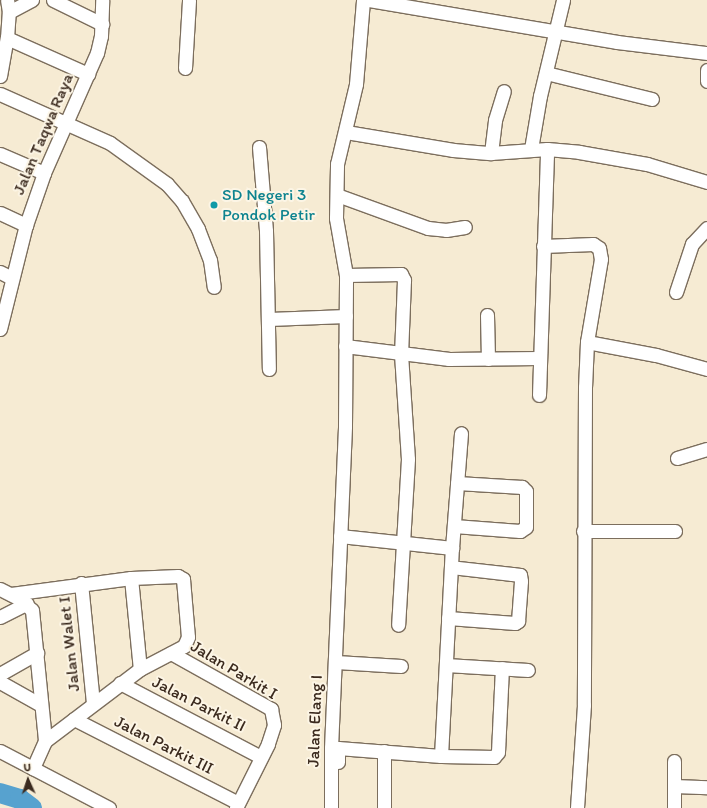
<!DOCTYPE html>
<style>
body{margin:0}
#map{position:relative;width:707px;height:808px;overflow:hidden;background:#f6ebd3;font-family:Itim,sans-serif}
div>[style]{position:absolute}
.river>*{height:20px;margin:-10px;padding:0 10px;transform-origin:10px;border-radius:10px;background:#57a2cf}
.roads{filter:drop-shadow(1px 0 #7c6e5d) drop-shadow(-1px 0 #7c6e5d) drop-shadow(0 1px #7c6e5d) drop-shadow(0 -1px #7c6e5d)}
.street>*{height:13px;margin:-6.5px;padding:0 6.5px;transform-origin:6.5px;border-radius:6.5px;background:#fff}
.dots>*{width:11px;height:11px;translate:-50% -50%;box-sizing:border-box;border:2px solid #fcf5e5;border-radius:50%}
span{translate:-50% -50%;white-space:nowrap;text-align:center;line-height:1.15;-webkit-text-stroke:4px #fcf5e5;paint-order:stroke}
.street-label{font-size:17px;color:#3b2a1e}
.culture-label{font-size:17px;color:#0d838f}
.left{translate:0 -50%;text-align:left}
.north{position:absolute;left:8px;top:760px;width:40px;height:40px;-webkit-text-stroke:3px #fcf5e5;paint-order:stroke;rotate:357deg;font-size:11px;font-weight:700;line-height:16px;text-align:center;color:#3b2a1e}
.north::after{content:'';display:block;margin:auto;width:14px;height:18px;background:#3b2a1e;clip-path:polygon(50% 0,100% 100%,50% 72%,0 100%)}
</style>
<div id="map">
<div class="river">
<div style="left:0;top:793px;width:21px;rotate:17deg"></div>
<div style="left:20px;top:799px;width:15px;rotate:37deg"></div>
</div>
<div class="roads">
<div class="street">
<div style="left:53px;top:0;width:55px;rotate:26.1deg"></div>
<div style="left:369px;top:0;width:252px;rotate:9.6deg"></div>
<div style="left:617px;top:42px;width:91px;rotate:7deg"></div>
<div style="left:9px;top:12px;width:26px;rotate:-28deg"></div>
<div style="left:7px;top:38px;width:89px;rotate:24deg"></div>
<div style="left:185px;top:68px;width:68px;rotate:-86.6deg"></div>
<div style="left:707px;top:70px;width:11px;rotate:90deg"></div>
<div style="left:546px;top:73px;width:109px;rotate:13.8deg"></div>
<div style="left:0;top:76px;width:39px;rotate:-80deg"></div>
<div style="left:7px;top:38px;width:26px;rotate:-86deg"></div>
<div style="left:9px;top:12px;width:12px;rotate:-99deg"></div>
<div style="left:0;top:94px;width:120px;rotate:24deg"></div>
<div style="left:110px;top:143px;width:70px;rotate:35.7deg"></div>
<div style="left:167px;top:184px;width:23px;rotate:49deg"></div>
<div style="left:182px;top:201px;width:32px;rotate:60deg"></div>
<div style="left:198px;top:229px;width:33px;rotate:69deg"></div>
<div style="left:210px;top:260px;width:27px;rotate:82deg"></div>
<div style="left:346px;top:132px;width:109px;rotate:9.5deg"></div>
<div style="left:453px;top:150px;width:38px;rotate:5deg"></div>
<div style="left:491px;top:153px;width:56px;rotate:-4.1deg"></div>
<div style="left:547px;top:149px;width:32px;rotate:5deg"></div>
<div style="left:579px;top:152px;width:69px;rotate:10deg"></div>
<div style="left:647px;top:164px;width:63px;rotate:16.7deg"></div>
<div style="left:259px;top:147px;width:84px;rotate:85.2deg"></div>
<div style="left:266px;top:231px;width:138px;rotate:88.8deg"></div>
<div style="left:531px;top:149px;width:54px;rotate:-80.4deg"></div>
<div style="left:540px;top:96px;width:99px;rotate:-76.5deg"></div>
<div style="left:491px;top:153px;width:33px;rotate:-83deg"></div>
<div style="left:495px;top:120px;width:30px;rotate:-73deg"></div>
<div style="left:0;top:154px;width:48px;rotate:23.4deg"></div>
<div style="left:337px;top:195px;width:97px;rotate:19.9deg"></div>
<div style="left:428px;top:228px;width:18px;rotate:6deg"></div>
<div style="left:446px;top:230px;width:19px;rotate:-9deg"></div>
<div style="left:0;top:213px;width:29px;rotate:25deg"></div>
<div style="left:543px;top:246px;width:50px;rotate:-2.3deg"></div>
<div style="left:593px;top:244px;width:7px;rotate:34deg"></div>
<div style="left:599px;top:248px;width:11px;rotate:80deg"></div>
<div style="left:601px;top:259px;width:84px;rotate:99.6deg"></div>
<div style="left:587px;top:342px;width:45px;rotate:92.5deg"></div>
<div style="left:585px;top:387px;width:318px;rotate:90.2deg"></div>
<div style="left:584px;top:705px;width:103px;rotate:93.9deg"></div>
<div style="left:0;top:272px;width:13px;rotate:27deg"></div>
<div style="left:346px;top:275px;width:55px;rotate:-1deg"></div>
<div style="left:401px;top:274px;width:7px;rotate:63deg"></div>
<div style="left:404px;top:280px;width:74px;rotate:92.3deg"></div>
<div style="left:401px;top:354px;width:105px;rotate:86.2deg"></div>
<div style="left:408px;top:459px;width:166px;rotate:93.4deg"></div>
<div style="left:676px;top:292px;width:51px;rotate:-71.6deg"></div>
<div style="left:692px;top:244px;width:22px;rotate:-47deg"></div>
<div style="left:487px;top:315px;width:44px;rotate:88.7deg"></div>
<div style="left:269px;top:319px;width:77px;rotate:-2.2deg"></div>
<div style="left:0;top:329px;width:107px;rotate:-76deg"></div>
<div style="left:26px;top:225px;width:55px;rotate:-70.9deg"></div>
<div style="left:44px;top:173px;width:131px;rotate:-66.2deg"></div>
<div style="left:97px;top:53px;width:17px;rotate:-77deg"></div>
<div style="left:101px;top:36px;width:36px;rotate:-88deg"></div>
<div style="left:587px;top:342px;width:70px;rotate:10.7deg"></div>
<div style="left:656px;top:355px;width:53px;rotate:15.4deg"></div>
<div style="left:345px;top:346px;width:105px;rotate:7.1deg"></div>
<div style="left:449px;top:359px;width:90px;rotate:-0.6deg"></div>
<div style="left:539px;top:395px;width:246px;rotate:-88.1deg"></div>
<div style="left:677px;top:458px;width:31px;rotate:-17deg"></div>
<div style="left:454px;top:526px;width:66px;rotate:4.3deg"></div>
<div style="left:520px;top:531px;width:7px;rotate:-34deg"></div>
<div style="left:526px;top:527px;width:36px;rotate:-90deg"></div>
<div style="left:526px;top:491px;width:6px;rotate:-135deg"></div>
<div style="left:522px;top:487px;width:65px;rotate:-176.5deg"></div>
<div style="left:583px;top:531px;width:92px"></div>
<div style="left:340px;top:536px;width:113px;rotate:6.1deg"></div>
<div style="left:131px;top:578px;width:91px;rotate:84.4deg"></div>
<div style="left:81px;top:583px;width:121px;rotate:84.3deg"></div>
<div style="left:0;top:589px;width:22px;rotate:27deg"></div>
<div style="left:20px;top:599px;width:16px;rotate:43deg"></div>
<div style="left:32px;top:610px;width:132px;rotate:84.3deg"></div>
<div style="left:45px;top:741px;width:30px;rotate:114deg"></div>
<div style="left:11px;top:594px;width:121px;rotate:-7.6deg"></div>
<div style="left:131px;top:578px;width:47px;rotate:-2.4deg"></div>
<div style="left:178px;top:576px;width:6px;rotate:31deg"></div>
<div style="left:183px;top:579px;width:58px;rotate:85.1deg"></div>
<div style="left:188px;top:637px;width:10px;rotate:114deg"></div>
<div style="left:184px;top:646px;width:50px;rotate:152.4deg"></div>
<div style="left:140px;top:669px;width:119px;rotate:142.8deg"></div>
<div style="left:0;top:617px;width:30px;rotate:-27deg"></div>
<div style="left:448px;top:618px;width:67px;rotate:4.3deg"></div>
<div style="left:515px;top:623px;width:4px;rotate:-34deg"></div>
<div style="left:518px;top:621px;width:40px;rotate:-85.7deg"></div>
<div style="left:521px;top:581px;width:6px;rotate:-99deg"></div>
<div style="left:520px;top:575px;width:8px;rotate:-173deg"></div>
<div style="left:512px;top:574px;width:61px;rotate:-173.5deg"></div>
<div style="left:171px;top:653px;width:115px;rotate:29.2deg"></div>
<div style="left:271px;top:709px;width:16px;rotate:79deg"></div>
<div style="left:274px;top:725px;width:20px;rotate:108deg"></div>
<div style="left:268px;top:744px;width:72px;rotate:116.6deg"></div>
<div style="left:336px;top:662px;width:65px;rotate:3.5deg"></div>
<div style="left:446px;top:665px;width:82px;rotate:3.5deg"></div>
<div style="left:0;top:674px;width:43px;rotate:-29.6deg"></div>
<div style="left:0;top:682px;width:47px;rotate:29.3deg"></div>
<div style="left:120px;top:683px;width:159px;rotate:27.7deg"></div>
<div style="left:74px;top:719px;width:184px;rotate:27.1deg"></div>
<div style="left:0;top:751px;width:123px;rotate:27.6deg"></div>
<div style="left:441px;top:756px;width:208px;rotate:-87deg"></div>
<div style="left:452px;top:548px;width:115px;rotate:-85.5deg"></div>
<div style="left:674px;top:761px;width:47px;rotate:90deg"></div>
<div style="left:338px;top:762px;width:14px;rotate:-90deg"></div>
<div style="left:338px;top:748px;width:103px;rotate:4.4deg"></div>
<div style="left:441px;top:756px;width:53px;rotate:1.1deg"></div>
<div style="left:494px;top:757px;width:6px;rotate:-51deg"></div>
<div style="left:498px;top:752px;width:84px;rotate:-87.3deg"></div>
<div style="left:674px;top:786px;width:33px;rotate:2deg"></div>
<div style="left:331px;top:808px;width:60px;rotate:-90deg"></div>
<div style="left:331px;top:748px;width:322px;rotate:-87.5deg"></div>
<div style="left:345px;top:426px;width:151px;rotate:-89.6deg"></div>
<div style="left:346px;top:275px;width:58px;rotate:-100deg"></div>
<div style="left:336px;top:218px;width:54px;rotate:-88.9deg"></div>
<div style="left:337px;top:164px;width:82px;rotate:-76.6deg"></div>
<div style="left:356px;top:84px;width:84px;rotate:-85.2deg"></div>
<div style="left:384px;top:808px;width:57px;rotate:-90deg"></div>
</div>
</div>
<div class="dots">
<div style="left:214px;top:205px;background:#0f9aa8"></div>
</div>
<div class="street-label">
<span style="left:43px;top:134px;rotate:-67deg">Jalan Taqwa Raya</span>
<span style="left:69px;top:644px;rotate:-96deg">Jalan Walet I</span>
<span style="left:234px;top:670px;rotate:31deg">Jalan Parkit I</span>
<span style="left:199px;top:704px;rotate:27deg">Jalan Parkit II</span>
<span style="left:315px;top:721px;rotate:-88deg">Jalan Elang I</span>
<span style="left:164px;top:745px;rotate:27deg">Jalan Parkit III</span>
</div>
<div class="culture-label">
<span class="left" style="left:222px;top:205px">SD Negeri 3<br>Pondok Petir</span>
</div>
<div class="north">U</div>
</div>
